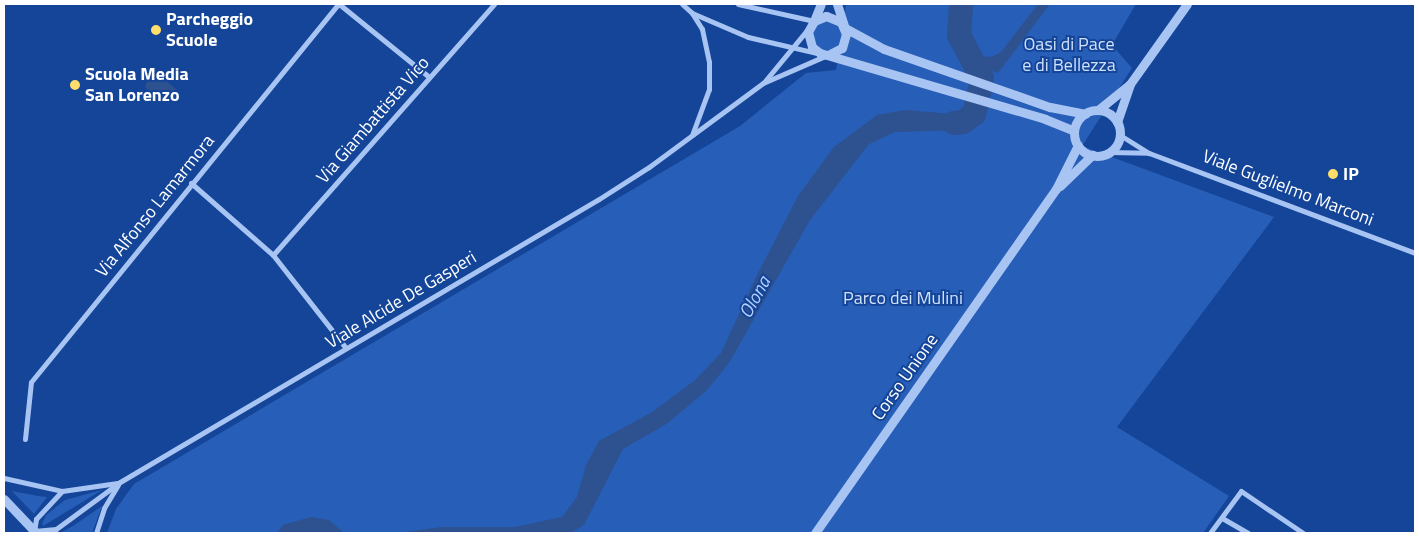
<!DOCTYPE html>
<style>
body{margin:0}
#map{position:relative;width:1419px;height:537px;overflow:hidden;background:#144599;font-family:"Titillium Web",sans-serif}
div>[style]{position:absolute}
.green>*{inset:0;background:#275eb7}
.water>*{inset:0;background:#2e5190}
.river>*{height:24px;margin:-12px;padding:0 12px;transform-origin:12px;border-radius:12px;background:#2e5190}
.minor>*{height:5px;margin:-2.5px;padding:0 2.5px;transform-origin:2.5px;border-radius:2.5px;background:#a8c4f3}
.tertiary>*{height:9px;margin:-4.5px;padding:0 4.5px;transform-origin:4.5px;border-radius:4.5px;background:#a8c4f3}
.tertiary>.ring{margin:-4.5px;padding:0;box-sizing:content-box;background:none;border:9px solid #a8c4f3;border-radius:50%}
.dots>*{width:14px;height:14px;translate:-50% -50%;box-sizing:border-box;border:2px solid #144599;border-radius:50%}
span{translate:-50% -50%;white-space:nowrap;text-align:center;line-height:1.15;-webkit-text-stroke:4px #144599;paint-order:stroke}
.poi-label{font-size:18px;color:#fff;font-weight:700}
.left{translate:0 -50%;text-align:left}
.park-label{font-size:18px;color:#d0e1fd}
.street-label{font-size:18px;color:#fff}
.water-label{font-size:19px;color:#b4cff9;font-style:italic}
.frame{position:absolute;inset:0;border:5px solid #fff;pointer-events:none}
</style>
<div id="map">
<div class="green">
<div style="clip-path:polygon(846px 4px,1136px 4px,1112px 45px,1132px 68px,1082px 146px,1274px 217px,1117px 427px,1229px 496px,1203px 533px,107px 533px,116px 509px,134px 484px,740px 126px,806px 73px,836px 70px,840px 47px,826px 52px,812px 43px,812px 27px,825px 18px,843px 28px)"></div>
<div style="clip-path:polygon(102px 490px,43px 526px,42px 524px,46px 515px,65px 500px)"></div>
<div style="clip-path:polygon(12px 491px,38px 496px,47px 497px,34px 514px)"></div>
<div style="clip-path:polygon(102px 506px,92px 533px,60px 533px,73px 526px)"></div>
</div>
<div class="water">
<div style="clip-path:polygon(956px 4px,965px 4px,961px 24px,969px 46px,982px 56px,991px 57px,1001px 52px,1038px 4px,1050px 4px,998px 73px,974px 65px,961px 54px,952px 21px)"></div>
<div style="clip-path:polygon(156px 73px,176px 89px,164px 103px,145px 87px,148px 77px)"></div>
<div style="clip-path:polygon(966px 101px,987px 109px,976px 125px,967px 130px,895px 132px,869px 144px,810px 220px,729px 363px,707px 390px,668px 423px,623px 449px,584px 525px,570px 533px,397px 533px,441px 527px,515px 527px,562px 517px,577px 497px,586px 465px,599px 441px,652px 412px,694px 381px,721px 353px,755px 279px,798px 196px,834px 147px,877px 115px,905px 110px,953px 114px,964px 107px)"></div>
<div style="clip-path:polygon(311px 517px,329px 520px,344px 533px,277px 533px,283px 525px)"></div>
</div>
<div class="river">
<div style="left:954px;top:123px;width:9px;rotate:-6deg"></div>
<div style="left:963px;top:122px;width:14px;rotate:-36deg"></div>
<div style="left:974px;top:114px;width:36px;rotate:-77deg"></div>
<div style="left:982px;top:79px;width:50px;rotate:-117.6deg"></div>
<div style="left:959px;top:35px;width:31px;rotate:-86deg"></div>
</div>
<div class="minor">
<div style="left:339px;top:4px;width:116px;rotate:39deg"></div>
<div style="left:682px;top:4px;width:13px;rotate:42deg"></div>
<div style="left:692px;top:13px;width:61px;rotate:23.2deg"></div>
<div style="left:748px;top:37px;width:71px;rotate:13.1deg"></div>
<div style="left:738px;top:4px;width:78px;rotate:12.6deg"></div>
<div style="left:765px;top:81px;width:66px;rotate:-50.5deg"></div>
<div style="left:692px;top:135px;width:49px;rotate:-69.7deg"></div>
<div style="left:709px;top:89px;width:27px;rotate:-90deg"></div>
<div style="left:709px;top:62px;width:34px;rotate:-102deg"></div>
<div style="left:702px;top:29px;width:19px;rotate:-122deg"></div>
<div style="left:1120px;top:135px;width:34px;rotate:32deg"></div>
<div style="left:1149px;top:153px;width:284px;rotate:20.6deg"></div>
<div style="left:1109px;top:152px;width:39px;rotate:1deg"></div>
<div style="left:191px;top:183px;width:109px;rotate:41.3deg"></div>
<div style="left:273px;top:255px;width:118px;rotate:51.9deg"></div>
<div style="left:273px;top:255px;width:334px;rotate:-48.6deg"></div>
<div style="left:25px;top:439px;width:57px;rotate:-84deg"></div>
<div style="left:31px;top:382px;width:487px;rotate:-50.9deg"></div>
<div style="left:4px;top:478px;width:59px;rotate:12.6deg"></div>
<div style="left:62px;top:491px;width:56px;rotate:-8.3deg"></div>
<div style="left:62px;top:491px;width:38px;rotate:133deg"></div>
<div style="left:36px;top:519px;width:12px;rotate:99deg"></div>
<div style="left:34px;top:531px;width:22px;rotate:-5deg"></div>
<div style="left:56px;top:529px;width:79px;rotate:-36.3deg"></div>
<div style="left:120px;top:482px;width:556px;rotate:-30.58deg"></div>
<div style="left:599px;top:199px;width:59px;rotate:-32.6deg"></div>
<div style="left:649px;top:167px;width:142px;rotate:-36.4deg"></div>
<div style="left:763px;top:83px;width:68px;rotate:-23.5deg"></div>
<div style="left:1222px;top:518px;width:30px;rotate:30deg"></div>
<div style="left:96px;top:533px;width:26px;rotate:-72deg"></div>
<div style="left:104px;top:508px;width:27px;rotate:-59deg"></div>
<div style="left:1210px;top:533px;width:52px;rotate:-53.6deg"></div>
<div style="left:1241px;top:491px;width:75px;rotate:34.1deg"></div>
</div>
<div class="tertiary">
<div style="left:837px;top:4px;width:25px;rotate:72deg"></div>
<div style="left:845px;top:28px;width:44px;rotate:28.3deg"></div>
<div style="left:884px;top:49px;width:176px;rotate:19.3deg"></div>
<div style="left:1050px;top:107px;width:36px;rotate:11deg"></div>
<div style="left:814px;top:21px;width:18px;rotate:-68deg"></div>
<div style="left:830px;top:54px;width:13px;rotate:-27deg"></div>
<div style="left:842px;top:48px;width:15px;rotate:-74deg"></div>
<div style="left:846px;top:34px;width:13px;rotate:-113deg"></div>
<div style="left:841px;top:22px;width:16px;rotate:-158deg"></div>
<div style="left:826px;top:16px;width:13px;rotate:157deg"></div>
<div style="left:814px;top:21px;width:13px;rotate:119deg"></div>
<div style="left:808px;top:32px;width:16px;rotate:75deg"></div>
<div style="left:812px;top:47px;width:10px;rotate:37deg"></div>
<div style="left:820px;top:53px;width:234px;rotate:16.3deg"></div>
<div style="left:1045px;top:119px;width:31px;rotate:22deg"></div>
<div style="left:1098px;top:110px;width:41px;rotate:-39.1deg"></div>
<div style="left:1130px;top:84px;width:98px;rotate:-54.5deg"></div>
<div class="ring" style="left:1074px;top:110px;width:37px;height:37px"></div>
<div style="left:1117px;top:122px;width:39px;rotate:-71deg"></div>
<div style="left:1060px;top:186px;width:45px;rotate:-44.1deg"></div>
<div style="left:4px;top:499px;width:47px;rotate:46.7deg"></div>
<div style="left:815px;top:533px;width:420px;rotate:-55deg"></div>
<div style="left:1056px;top:189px;width:49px;rotate:-63.4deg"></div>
</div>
<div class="dots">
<div style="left:156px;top:30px;background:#ffde69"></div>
<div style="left:75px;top:85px;background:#ffde69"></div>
<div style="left:1333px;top:174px;background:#ffde69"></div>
</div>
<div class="poi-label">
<span class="left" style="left:166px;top:30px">Parcheggio<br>Scuole</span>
<span class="left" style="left:85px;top:85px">Scuola Media<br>San Lorenzo</span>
<span class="left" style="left:1343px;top:174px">IP</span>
</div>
<div class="park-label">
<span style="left:1069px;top:55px">Oasi di Pace<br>e di Bellezza</span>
<span style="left:903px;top:298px">Parco dei Mulini</span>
</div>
<div class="street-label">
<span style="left:373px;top:120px;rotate:-49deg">Via Giambattista Vico</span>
<span style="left:1288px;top:188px;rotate:21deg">Viale Guglielmo Marconi</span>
<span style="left:155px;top:206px;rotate:-51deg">Via Alfonso Lamarmora</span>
<span style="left:401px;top:300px;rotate:-31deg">Viale Alcide De Gasperi</span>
<span style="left:905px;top:377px;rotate:-55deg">Corso Unione</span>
</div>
<div class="water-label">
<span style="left:754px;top:297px;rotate:-61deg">Olona</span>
</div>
<div class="frame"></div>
</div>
